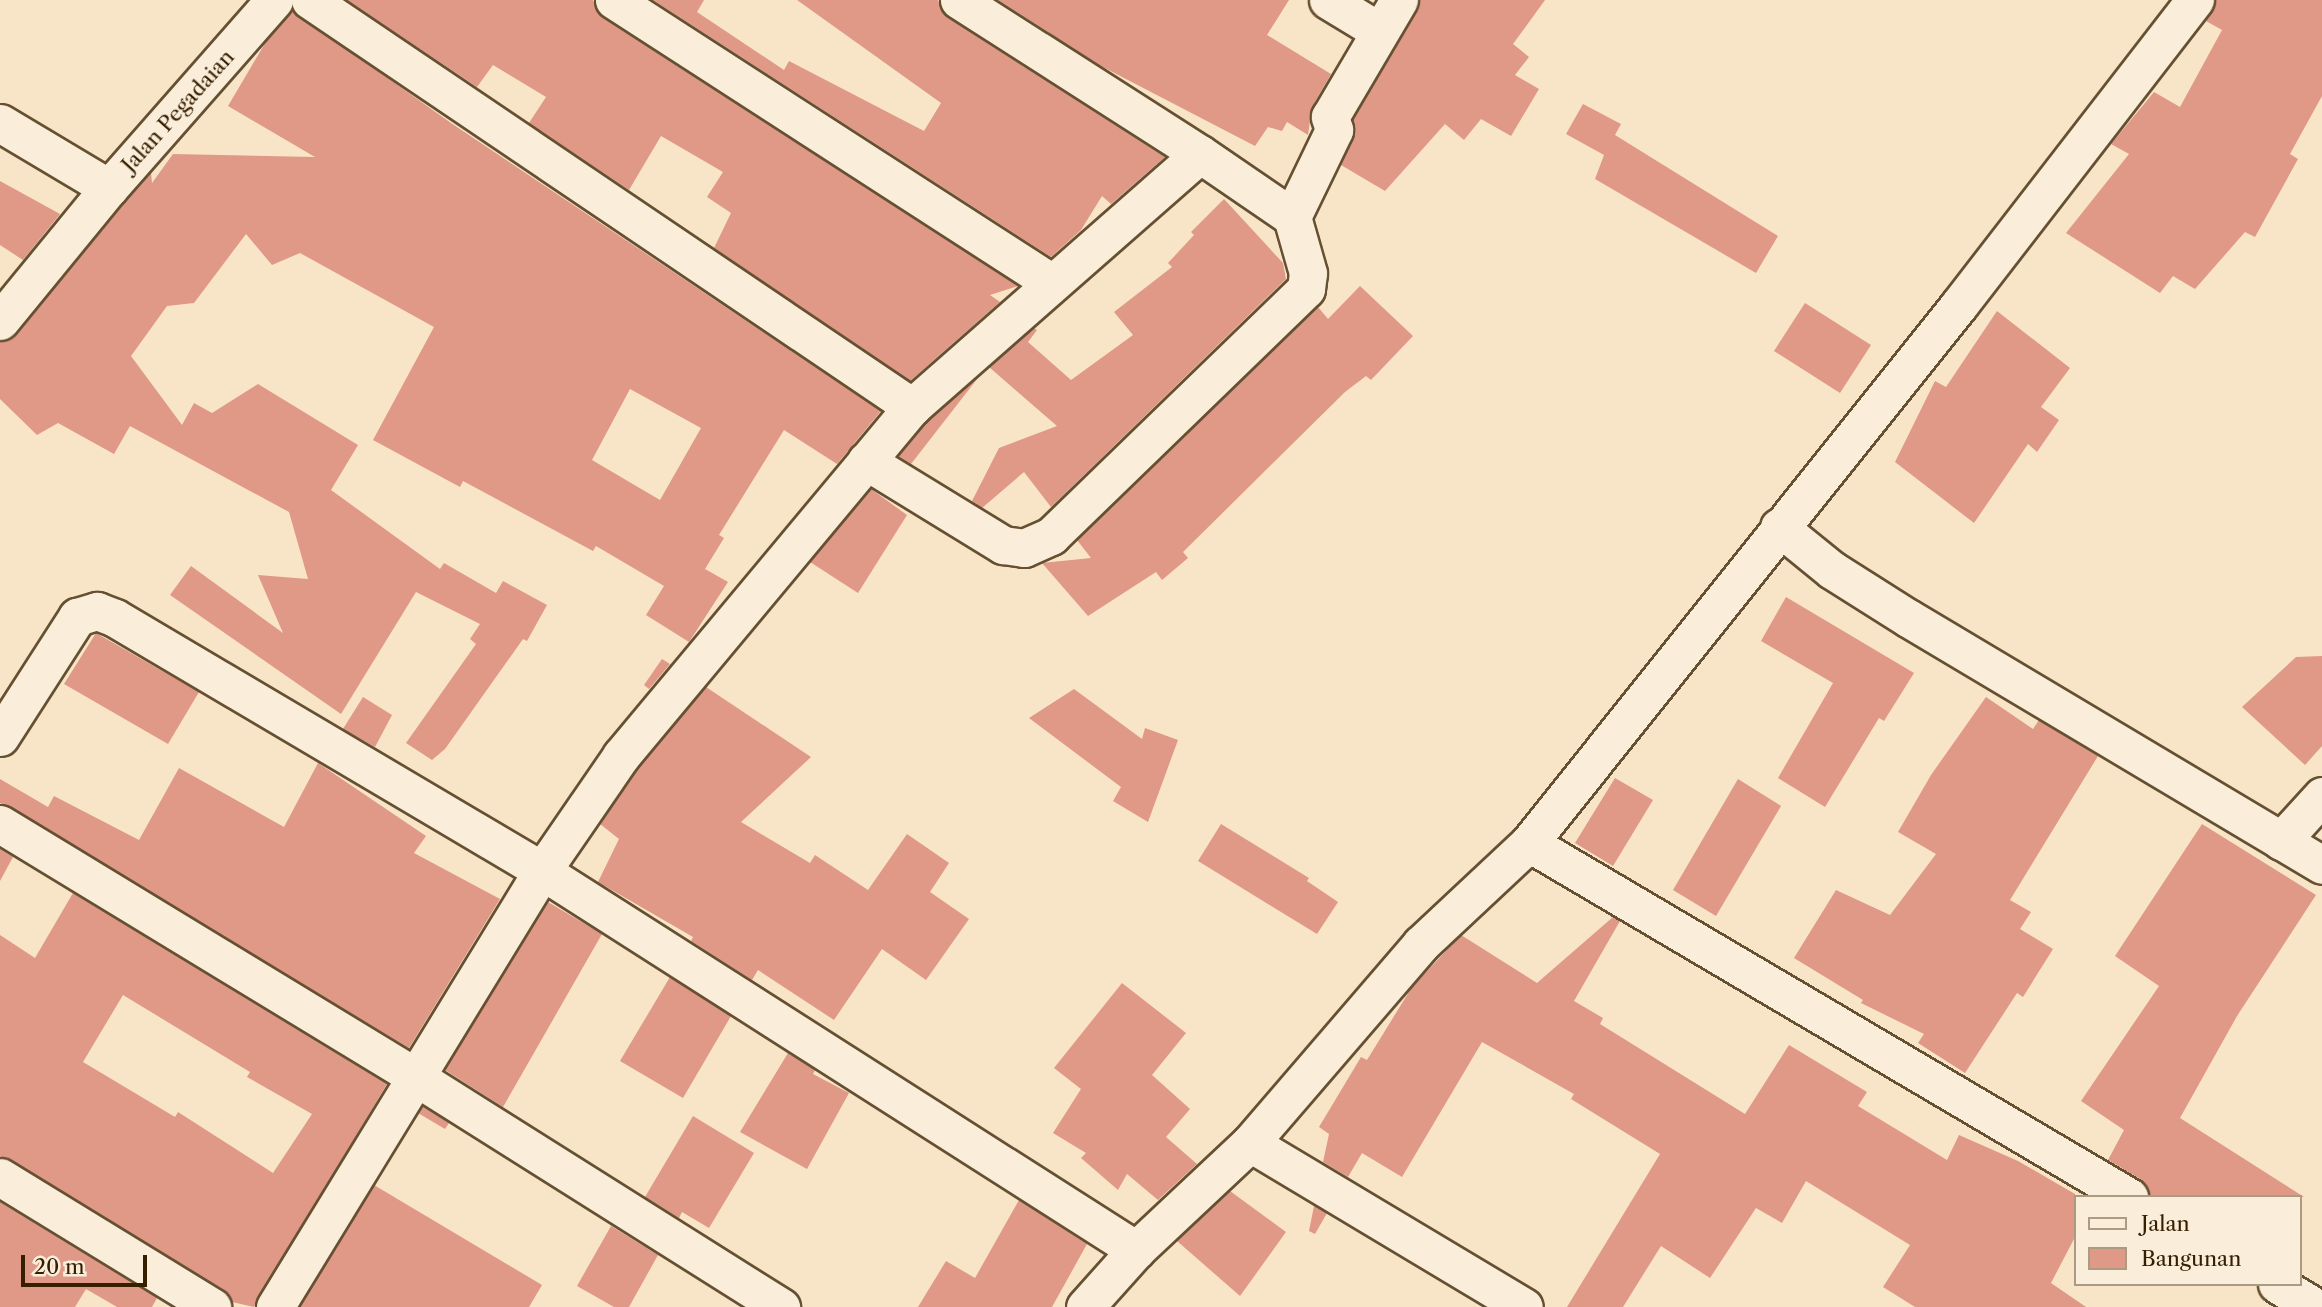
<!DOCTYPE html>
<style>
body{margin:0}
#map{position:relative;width:2322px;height:1307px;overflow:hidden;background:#f8e5c7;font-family:"Libre Caslon Text",serif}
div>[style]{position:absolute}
.building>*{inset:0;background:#e09887}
.roads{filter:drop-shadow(2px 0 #665032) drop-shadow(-2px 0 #665032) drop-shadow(0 2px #665032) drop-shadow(0 -2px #665032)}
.minor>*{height:37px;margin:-18.5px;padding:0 18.5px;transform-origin:18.5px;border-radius:18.5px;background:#faeedb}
span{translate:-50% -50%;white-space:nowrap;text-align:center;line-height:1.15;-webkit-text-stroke:6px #faeedb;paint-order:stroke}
.street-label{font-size:21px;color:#351f00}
.legend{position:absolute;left:2074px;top:1195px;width:228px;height:91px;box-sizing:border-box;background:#faeedb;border:2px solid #ab9b83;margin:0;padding:9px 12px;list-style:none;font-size:21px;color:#351f00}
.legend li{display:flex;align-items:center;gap:14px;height:35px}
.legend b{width:35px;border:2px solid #ab9b83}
.scale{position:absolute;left:21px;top:1255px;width:126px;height:32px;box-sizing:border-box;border:4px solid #351f00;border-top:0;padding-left:9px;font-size:21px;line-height:24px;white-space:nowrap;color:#351f00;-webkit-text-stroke:5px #faeedb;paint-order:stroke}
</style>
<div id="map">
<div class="building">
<div style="clip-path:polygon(347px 0,593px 0,603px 18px,1018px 286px,990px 295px,1000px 302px,910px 381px,714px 248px,731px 213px,707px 197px,723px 172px,661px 136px,629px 190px,529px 123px,546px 97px,493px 65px,477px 87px)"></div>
<div style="clip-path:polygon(653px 0,704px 0,697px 12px,784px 70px,789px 61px,924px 131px,941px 103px,797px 0,938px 0,948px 18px,1165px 157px,1111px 204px,1102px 196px,1081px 230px,1051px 257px)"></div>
<div style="clip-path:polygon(998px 0,1289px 0,1267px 35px,1331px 74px,1312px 107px,1308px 135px,1287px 122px,1282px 131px,1268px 127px,1255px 146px,1099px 65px)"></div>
<div style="clip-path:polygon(1420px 0,1545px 0,1513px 44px,1529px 57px,1515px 75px,1539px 89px,1511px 136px,1481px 119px,1464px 140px,1445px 124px,1385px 191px,1341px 165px,1353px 138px,1353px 120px)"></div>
<div style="clip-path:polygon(2216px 0,2322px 0,2322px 96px,2290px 154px,2298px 159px,2255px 237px,2245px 232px,2195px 289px,2173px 276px,2160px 293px,2066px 233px,2129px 154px,2111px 144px,2154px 92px,2180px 107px,2222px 30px,2206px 21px)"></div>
<div style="clip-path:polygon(evenodd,292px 10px,451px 123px,881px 411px,837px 464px,784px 430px,719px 535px,724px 538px,705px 569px,728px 582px,689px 642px,646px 615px,664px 586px,596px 546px,593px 551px,463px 481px,460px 487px,373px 440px,434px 327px,300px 253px,272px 265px,246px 234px,194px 303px,167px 306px,131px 356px,182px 425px,194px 403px,212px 413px,258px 384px,358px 445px,331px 490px,440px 569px,444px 563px,496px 593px,503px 581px,547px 605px,527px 641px,523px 639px,445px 749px,432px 760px,406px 743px,476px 644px,470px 639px,480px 624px,416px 592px,341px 714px,170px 595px,191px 566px,283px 633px,258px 575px,308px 579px,289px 512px,130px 426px,114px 454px,58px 423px,37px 435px,0 399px,0 341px,16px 334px,125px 202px,151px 172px,152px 183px,173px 154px,315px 157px,228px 106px,267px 40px,292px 10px,630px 389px,701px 428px,660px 500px,592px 460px,630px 389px)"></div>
<div style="clip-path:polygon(1583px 104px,1621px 124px,1615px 135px,1778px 236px,1756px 273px,1595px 179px,1604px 155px,1566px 134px)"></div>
<div style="clip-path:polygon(0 181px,60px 214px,23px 260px,0 245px)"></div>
<div style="clip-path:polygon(1224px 199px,1283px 263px,1286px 279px,1051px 507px,1024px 472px,982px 508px,972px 501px,999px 448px,1057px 426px,989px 367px,1034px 328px,1037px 330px,1028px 342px,1071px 380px,1133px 335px,1114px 312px,1172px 267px,1168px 263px,1194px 235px,1191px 232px)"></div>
<div style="clip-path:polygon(1360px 286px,1413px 336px,1371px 380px,1366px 376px,1345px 392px,1183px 552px,1188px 558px,1162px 580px,1156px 572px,1088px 616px,1042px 563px,1091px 558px,1077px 540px,1318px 307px,1328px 319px)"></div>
<div style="clip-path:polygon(1805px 303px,1871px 345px,1840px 393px,1774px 351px)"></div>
<div style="clip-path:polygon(1997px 311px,2070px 368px,2041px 407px,2059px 420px,2037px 452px,2028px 444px,1974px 523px,1895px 462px,1935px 381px,1946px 387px)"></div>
<div style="clip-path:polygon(981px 374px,911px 464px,898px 456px,927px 422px)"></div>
<div style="clip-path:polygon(871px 489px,907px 515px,858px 593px,810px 562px)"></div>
<div style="clip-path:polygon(1786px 597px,1914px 673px,1884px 721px,1879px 718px,1825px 807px,1778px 778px,1833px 683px,1761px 641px)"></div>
<div style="clip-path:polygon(96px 633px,199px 692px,168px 744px,64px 684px)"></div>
<div style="clip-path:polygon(2322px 656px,2322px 746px,2305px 765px,2242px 707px,2296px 657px)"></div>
<div style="clip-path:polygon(662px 659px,670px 664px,649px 689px,644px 685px)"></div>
<div style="clip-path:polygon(706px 687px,811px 757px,741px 822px,810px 863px,815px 855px,868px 890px,907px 834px,949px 863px,930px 892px,969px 919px,926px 980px,882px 949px,834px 1020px,758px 970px,752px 980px,691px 941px,693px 937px,598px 882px,619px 839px,600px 824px,638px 769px)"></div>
<div style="clip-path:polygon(1074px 689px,1142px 739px,1145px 728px,1178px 740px,1148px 822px,1113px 801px,1121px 787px,1029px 718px)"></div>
<div style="clip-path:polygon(363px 697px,392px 715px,375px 747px,343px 729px)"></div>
<div style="clip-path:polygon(1986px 697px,2033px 729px,2039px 720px,2098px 756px,2010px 900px,2031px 912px,2020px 929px,2053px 949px,2023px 997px,2017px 993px,1965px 1073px,1918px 1043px,1924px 1034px,1861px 1003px,1863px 1000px,1794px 958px,1836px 890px,1890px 915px,1936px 854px,1898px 832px,1931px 775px)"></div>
<div style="clip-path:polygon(318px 763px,426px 836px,414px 853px,500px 899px,409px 1048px,0 803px,0 779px,48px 807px,54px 796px,139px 840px,179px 768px,284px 827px)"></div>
<div style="clip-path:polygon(1615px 778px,1653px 800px,1613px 866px,1575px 843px)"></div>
<div style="clip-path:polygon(1738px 779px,1781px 806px,1716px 916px,1673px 890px)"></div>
<div style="clip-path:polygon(1221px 824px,1309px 878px,1307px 881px,1338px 902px,1317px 934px,1198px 861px)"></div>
<div style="clip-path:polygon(2202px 824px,2316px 895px,2237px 1016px,2180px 1118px,2304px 1197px,2150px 1197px,2140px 1179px,2108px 1160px,2124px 1130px,2081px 1101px,2159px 986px,2115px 956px)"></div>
<div style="clip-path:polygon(0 849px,13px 857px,0 881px)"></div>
<div style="clip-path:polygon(evenodd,73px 893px,387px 1084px,254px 1307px,232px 1302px,223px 1289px,0 1156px,0 935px,35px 958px,73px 893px,123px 995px,250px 1072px,247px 1077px,312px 1114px,273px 1173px,178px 1112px,175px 1117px,83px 1062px,123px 995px)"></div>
<div style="clip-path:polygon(548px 902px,602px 934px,503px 1107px,445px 1070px)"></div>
<div style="clip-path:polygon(1613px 917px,1620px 921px,1574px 1001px,1603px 1018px,1600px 1024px,1745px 1114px,1789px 1045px,1867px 1092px,1858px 1106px,1947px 1160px,1959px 1135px,2018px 1161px,2075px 1194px,2075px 1237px,2051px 1283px,2086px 1307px,1915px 1307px,1883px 1287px,1910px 1245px,1806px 1181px,1782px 1223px,1756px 1208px,1710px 1278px,1661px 1246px,1623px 1307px,1567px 1307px,1660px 1154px,1571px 1099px,1574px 1094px,1482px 1042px,1402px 1177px,1362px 1153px,1348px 1177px,1323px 1162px,1329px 1134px,1319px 1127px,1361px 1057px,1367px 1060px,1412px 987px,1461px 935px,1537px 983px)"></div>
<div style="clip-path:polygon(670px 977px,731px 1016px,683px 1098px,620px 1061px)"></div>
<div style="clip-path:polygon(1122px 983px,1186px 1033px,1152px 1075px,1190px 1109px,1166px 1137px,1197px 1164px,1158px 1200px,1127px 1174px,1118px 1190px,1081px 1158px,1086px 1153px,1053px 1133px,1081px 1089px,1054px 1068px)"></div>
<div style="clip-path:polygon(788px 1053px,815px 1070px,813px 1074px,849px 1093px,807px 1169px,740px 1132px)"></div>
<div style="clip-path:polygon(423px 1106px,449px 1123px,445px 1129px,418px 1113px)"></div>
<div style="clip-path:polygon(693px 1116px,754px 1153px,709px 1228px,682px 1212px,679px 1218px,645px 1197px)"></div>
<div style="clip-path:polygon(374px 1185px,542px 1285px,529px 1307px,300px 1307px)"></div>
<div style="clip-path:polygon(1230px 1191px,1286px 1232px,1240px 1296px,1177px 1241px)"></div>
<div style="clip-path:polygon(1019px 1200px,1087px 1244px,1052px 1307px,918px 1307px,946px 1261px,975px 1278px)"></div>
<div style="clip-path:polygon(0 1202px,157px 1298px,152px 1307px,117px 1307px,86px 1289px,75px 1307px,0 1307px)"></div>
<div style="clip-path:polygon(1314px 1206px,1327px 1213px,1315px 1234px,1309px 1231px)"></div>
<div style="clip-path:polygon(611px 1226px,658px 1255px,629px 1307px,614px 1307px,577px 1286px)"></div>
</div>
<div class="roads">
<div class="minor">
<div style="left:310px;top:0;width:727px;rotate:34.06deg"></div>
<div style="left:614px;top:0;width:521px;rotate:32.87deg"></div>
<div style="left:959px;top:0;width:286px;rotate:32.6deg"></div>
<div style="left:1328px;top:0;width:60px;rotate:31.3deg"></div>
<div style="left:0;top:123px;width:127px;rotate:30.8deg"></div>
<div style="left:109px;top:188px;width:250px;rotate:-48.7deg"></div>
<div style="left:0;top:321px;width:172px;rotate:-50.7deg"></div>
<div style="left:866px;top:461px;width:161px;rotate:31.5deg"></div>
<div style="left:1003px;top:545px;width:21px;rotate:8deg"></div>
<div style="left:1024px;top:548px;width:30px;rotate:-24deg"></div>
<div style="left:1051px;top:536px;width:355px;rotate:-44.1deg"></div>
<div style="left:1306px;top:289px;width:16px;rotate:-83deg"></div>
<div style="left:1308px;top:273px;width:58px;rotate:-105.9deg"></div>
<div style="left:1779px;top:527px;width:68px;rotate:39.1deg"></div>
<div style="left:1832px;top:570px;width:90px;rotate:32.3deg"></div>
<div style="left:1908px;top:618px;width:482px;rotate:30.8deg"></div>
<div style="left:0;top:737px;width:143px;rotate:-57.3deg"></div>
<div style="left:77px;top:617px;width:21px;rotate:-17deg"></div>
<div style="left:97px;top:611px;width:19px;rotate:21deg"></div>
<div style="left:115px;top:618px;width:496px;rotate:30.6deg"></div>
<div style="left:542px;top:871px;width:705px;rotate:32.54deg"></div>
<div style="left:0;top:824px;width:485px;rotate:31.3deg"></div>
<div style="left:414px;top:1076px;width:434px;rotate:32.2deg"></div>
<div style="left:2281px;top:841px;width:61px;rotate:-47.7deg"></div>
<div style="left:1529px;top:843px;width:697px;rotate:30.54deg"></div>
<div style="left:1250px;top:1143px;width:319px;rotate:30.9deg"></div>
<div style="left:0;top:1177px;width:249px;rotate:31.5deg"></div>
<div style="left:2277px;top:1284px;width:44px;rotate:31.2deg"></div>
<div style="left:275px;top:1307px;width:511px;rotate:-58.52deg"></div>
<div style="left:542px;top:871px;width:140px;rotate:-55.5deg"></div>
<div style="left:621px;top:756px;width:454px;rotate:-50.2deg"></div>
<div style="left:912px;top:407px;width:383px;rotate:-41.3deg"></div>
<div style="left:1200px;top:154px;width:112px;rotate:34.4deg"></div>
<div style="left:1292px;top:217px;width:97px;rotate:-64.2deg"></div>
<div style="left:1334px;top:130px;width:14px;rotate:-107deg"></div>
<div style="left:1330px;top:117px;width:136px;rotate:-59.5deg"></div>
<div style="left:1085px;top:1307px;width:76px;rotate:-48.2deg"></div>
<div style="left:1136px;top:1250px;width:156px;rotate:-43.2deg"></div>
<div style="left:1250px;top:1143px;width:262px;rotate:-49.3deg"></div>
<div style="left:1421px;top:944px;width:148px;rotate:-43.1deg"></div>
<div style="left:1529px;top:843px;width:689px;rotate:-51.37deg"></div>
<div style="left:1959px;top:305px;width:386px;rotate:-52.3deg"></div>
</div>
</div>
<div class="street-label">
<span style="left:178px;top:111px;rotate:-48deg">Jalan Pegadaian</span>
</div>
<ul class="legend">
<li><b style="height:9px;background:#faeedb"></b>Jalan</li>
<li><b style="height:19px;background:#e09887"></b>Bangunan</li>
</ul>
<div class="scale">20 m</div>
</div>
